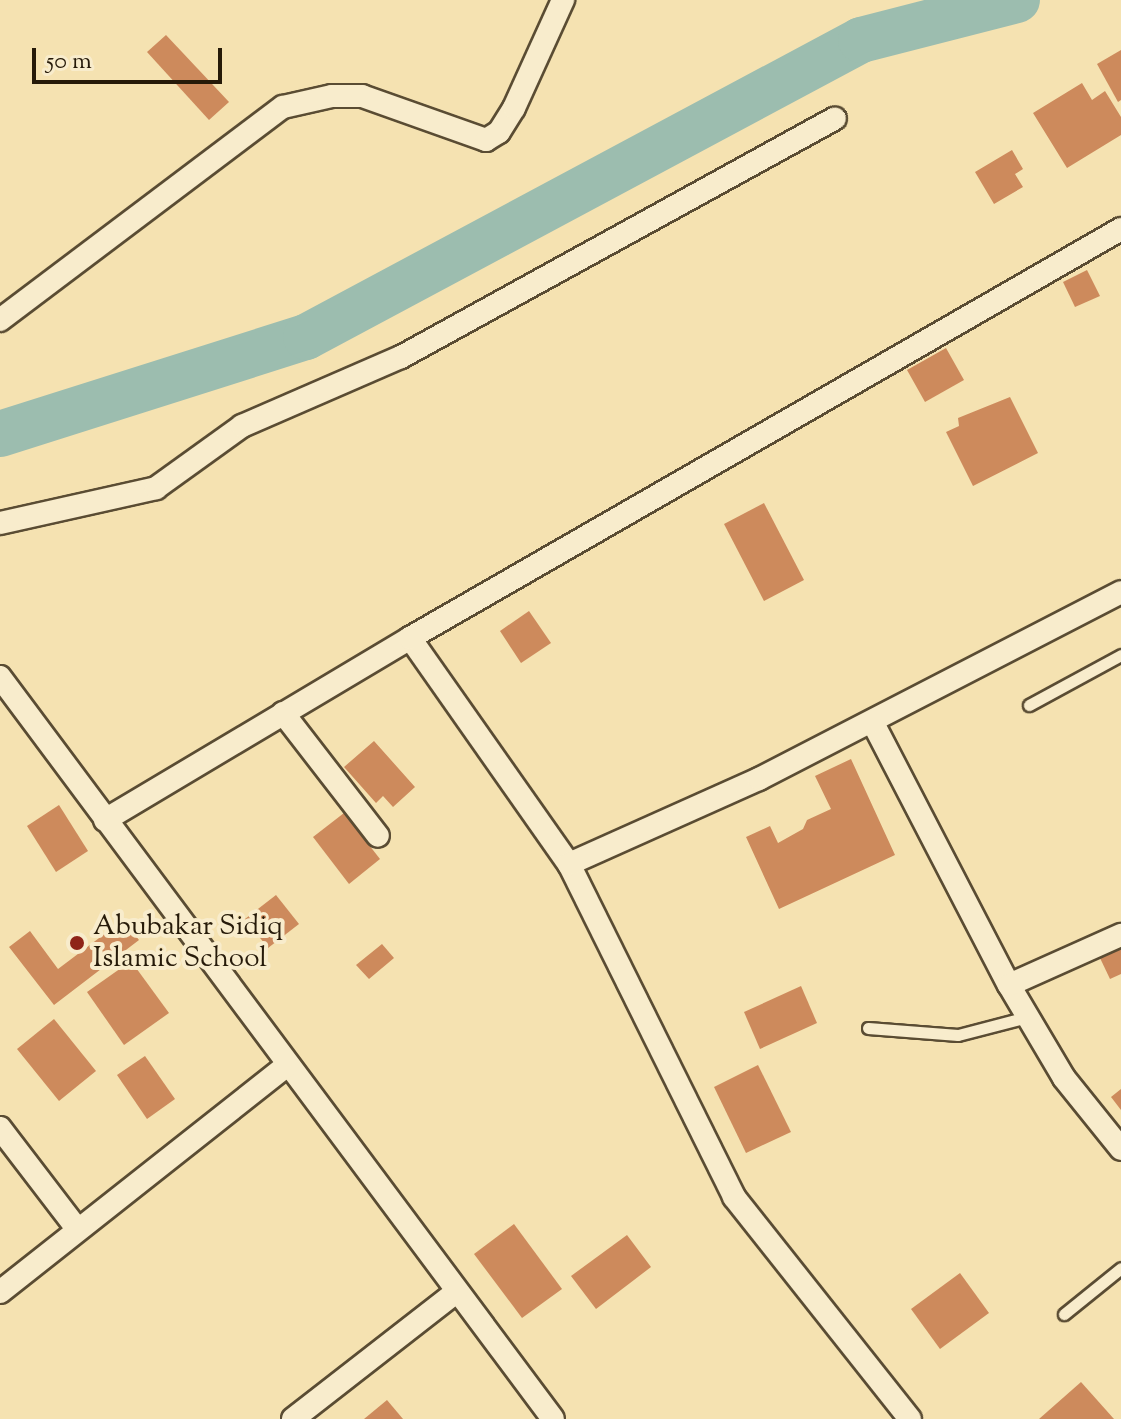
<!DOCTYPE html>
<style>
body{margin:0}
#map{position:relative;width:1121px;height:1419px;overflow:hidden;background:#f5e2b1;font-family:"Sorts Mill Goudy",serif}
div>[style]{position:absolute}
.river>*{height:46px;margin:-23px;padding:0 23px;transform-origin:23px;border-radius:23px;background:#9cbdaf}
.building>*{inset:0;background:#cd8a5c}
.roads{filter:drop-shadow(2px 0 #5a4c33) drop-shadow(-2px 0 #5a4c33) drop-shadow(0 2px #5a4c33) drop-shadow(0 -2px #5a4c33)}
.service>*{height:11px;margin:-5.5px;padding:0 5.5px;transform-origin:5.5px;border-radius:5.5px;background:#f8eccc}
.minor>*{height:22px;margin:-11px;padding:0 11px;transform-origin:11px;border-radius:11px;background:#f8eccc}
.dots>*{width:22px;height:22px;translate:-50% -50%;box-sizing:border-box;border:4px solid #f8eccc;border-radius:50%}
span{translate:-50% -50%;white-space:nowrap;text-align:center;line-height:1.15;-webkit-text-stroke:8px #f8eccc;paint-order:stroke}
.poi-label{font-size:28px;color:#261a09}
.left{translate:0 -50%;text-align:left}
.scale{position:absolute;left:32px;top:48px;width:190px;height:36px;box-sizing:border-box;border:4px solid #261a09;border-top:0;padding-left:10px;font-size:24px;line-height:28px;white-space:nowrap;color:#261a09;-webkit-text-stroke:6px #f8eccc;paint-order:stroke}
</style>
<div id="map">
<div class="river">
<div style="left:0;top:434px;width:321px;rotate:-17.6deg"></div>
<div style="left:306px;top:337px;width:629px;rotate:-28.15deg"></div>
<div style="left:861px;top:40px;width:161px;rotate:-14.4deg"></div>
</div>
<div class="building">
<div style="clip-path:polygon(166px 35px,229px 102px,209px 120px,147px 52px)"></div>
<div style="clip-path:polygon(1121px 50px,1121px 100px,1118px 102px,1097px 64px)"></div>
<div style="clip-path:polygon(1082px 83px,1092px 100px,1105px 91px,1121px 117px,1121px 135px,1067px 168px,1033px 113px)"></div>
<div style="clip-path:polygon(1012px 150px,1023px 169px,1015px 174px,1023px 187px,994px 204px,975px 172px)"></div>
<div style="clip-path:polygon(1087px 270px,1100px 296px,1075px 307px,1063px 282px)"></div>
<div style="clip-path:polygon(946px 348px,964px 380px,925px 402px,907px 370px)"></div>
<div style="clip-path:polygon(1010px 397px,1038px 453px,973px 486px,946px 432px,959px 426px,958px 418px)"></div>
<div style="clip-path:polygon(764px 503px,804px 580px,764px 601px,724px 524px)"></div>
<div style="clip-path:polygon(529px 611px,551px 643px,521px 663px,500px 631px)"></div>
<div style="clip-path:polygon(374px 741px,415px 787px,393px 807px,383px 796px,376px 803px,344px 767px)"></div>
<div style="clip-path:polygon(851px 759px,895px 855px,779px 909px,746px 837px,770px 826px,778px 843px,803px 829px,807px 820px,831px 809px,815px 776px)"></div>
<div style="clip-path:polygon(59px 805px,88px 851px,56px 872px,27px 826px)"></div>
<div style="clip-path:polygon(344px 813px,380px 859px,349px 884px,313px 837px)"></div>
<div style="clip-path:polygon(276px 895px,299px 924px,268px 948px,245px 919px)"></div>
<div style="clip-path:polygon(123px 920px,139px 940px,54px 1005px,9px 947px,30px 931px,58px 969px)"></div>
<div style="clip-path:polygon(382px 944px,394px 958px,369px 979px,356px 965px)"></div>
<div style="clip-path:polygon(1121px 948px,1121px 974px,1110px 979px,1100px 958px)"></div>
<div style="clip-path:polygon(131px 961px,169px 1013px,124px 1045px,87px 992px)"></div>
<div style="clip-path:polygon(801px 986px,817px 1023px,760px 1049px,744px 1012px)"></div>
<div style="clip-path:polygon(54px 1019px,96px 1071px,59px 1101px,17px 1049px)"></div>
<div style="clip-path:polygon(145px 1056px,175px 1099px,147px 1119px,117px 1075px)"></div>
<div style="clip-path:polygon(758px 1065px,791px 1132px,746px 1153px,714px 1087px)"></div>
<div style="clip-path:polygon(1121px 1089px,1121px 1110px,1111px 1097px)"></div>
<div style="clip-path:polygon(514px 1224px,562px 1289px,522px 1318px,474px 1254px)"></div>
<div style="clip-path:polygon(627px 1235px,651px 1267px,596px 1309px,571px 1276px)"></div>
<div style="clip-path:polygon(960px 1273px,989px 1313px,940px 1349px,911px 1309px)"></div>
<div style="clip-path:polygon(1081px 1382px,1114px 1419px,1039px 1419px)"></div>
<div style="clip-path:polygon(387px 1400px,403px 1419px,364px 1419px)"></div>
</div>
<div class="roads">
<div class="service">
<div style="left:1029px;top:705px;width:105px;rotate:-28.5deg"></div>
<div style="left:868px;top:1028px;width:90px;rotate:4.4deg"></div>
<div style="left:958px;top:1035px;width:71px;rotate:-14.6deg"></div>
<div style="left:1064px;top:1314px;width:73px;rotate:-38.9deg"></div>
</div>
<div class="minor">
<div style="left:0;top:320px;width:354px;rotate:-37deg"></div>
<div style="left:283px;top:107px;width:50px;rotate:-12.7deg"></div>
<div style="left:332px;top:96px;width:30px"></div>
<div style="left:362px;top:96px;width:132px;rotate:19.5deg"></div>
<div style="left:486px;top:140px;width:15px;rotate:-32deg"></div>
<div style="left:499px;top:132px;width:28px;rotate:-58deg"></div>
<div style="left:514px;top:108px;width:119px;rotate:-65.6deg"></div>
<div style="left:0;top:523px;width:160px;rotate:-12.6deg"></div>
<div style="left:156px;top:488px;width:106px;rotate:-35.8deg"></div>
<div style="left:242px;top:426px;width:173px;rotate:-23.5deg"></div>
<div style="left:401px;top:357px;width:495px;rotate:-28.8deg"></div>
<div style="left:410px;top:638px;width:276px;rotate:54.9deg"></div>
<div style="left:569px;top:864px;width:372px;rotate:63.6deg"></div>
<div style="left:734px;top:1197px;width:283px;rotate:51.6deg"></div>
<div style="left:0;top:677px;width:925px;rotate:53.3deg"></div>
<div style="left:283px;top:713px;width:155px;rotate:52.3deg"></div>
<div style="left:873px;top:723px;width:295px;rotate:62.6deg"></div>
<div style="left:1009px;top:985px;width:108px;rotate:59.4deg"></div>
<div style="left:1064px;top:1078px;width:91px;rotate:51.2deg"></div>
<div style="left:105px;top:820px;width:355px;rotate:-30.8deg"></div>
<div style="left:410px;top:638px;width:820px;rotate:-29.91deg"></div>
<div style="left:569px;top:864px;width:208px;rotate:-24.1deg"></div>
<div style="left:759px;top:779px;width:407px;rotate:-27.3deg"></div>
<div style="left:1009px;top:985px;width:123px;rotate:-24.1deg"></div>
<div style="left:0;top:1128px;width:128px;rotate:52.6deg"></div>
<div style="left:0;top:1292px;width:366px;rotate:-38.3deg"></div>
<div style="left:293px;top:1419px;width:207px;rotate:-37.9deg"></div>
</div>
</div>
<div class="dots">
<div style="left:77px;top:943px;background:#8f2418"></div>
</div>
<div class="poi-label">
<span class="left" style="left:93px;top:943px">Abubakar Sidiq<br>Islamic School</span>
</div>
<div class="scale">50 m</div>
</div>
